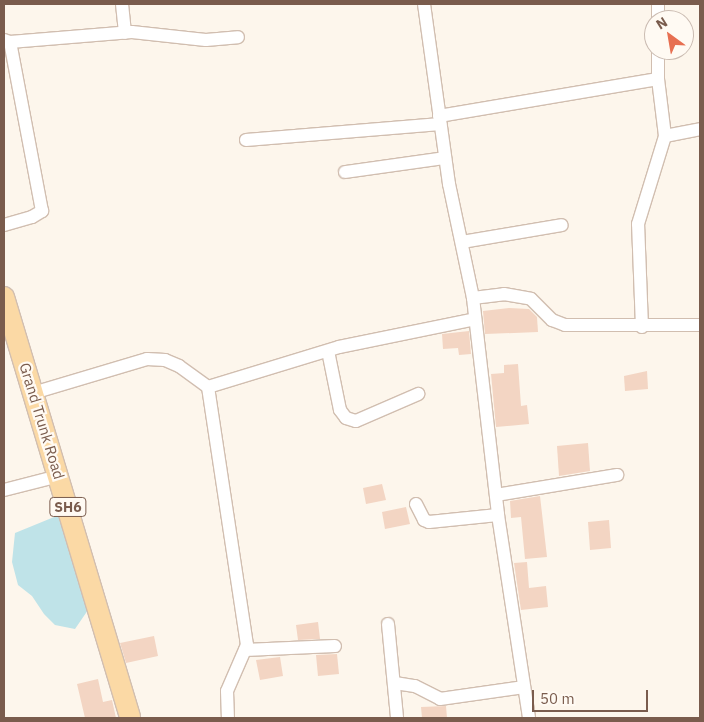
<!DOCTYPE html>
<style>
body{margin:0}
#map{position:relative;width:704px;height:722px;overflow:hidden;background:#fdf6ec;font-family:"IBM Plex Sans",sans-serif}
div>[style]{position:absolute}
.water>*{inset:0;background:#bfe3e8}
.building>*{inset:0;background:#f3d5c3}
.roads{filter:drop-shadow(1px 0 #d1beb0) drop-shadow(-1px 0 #d1beb0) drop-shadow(0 1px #d1beb0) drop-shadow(0 -1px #d1beb0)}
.minor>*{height:12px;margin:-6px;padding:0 6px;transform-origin:6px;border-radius:6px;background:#fff}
.primary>*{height:20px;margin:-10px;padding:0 10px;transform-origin:10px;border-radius:10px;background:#fbd9a5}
span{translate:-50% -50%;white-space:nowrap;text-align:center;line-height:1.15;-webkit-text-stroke:4.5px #fffaf3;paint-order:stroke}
.shield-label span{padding:1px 4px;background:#fffaf3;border:1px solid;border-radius:4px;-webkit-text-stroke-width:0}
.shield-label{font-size:14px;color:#7a5c4d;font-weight:700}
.street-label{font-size:15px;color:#7a5c4d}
.frame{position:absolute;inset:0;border:5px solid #7a5c4d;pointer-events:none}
.north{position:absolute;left:644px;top:10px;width:50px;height:50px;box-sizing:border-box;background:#fffaf3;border:1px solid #cabbb1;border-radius:50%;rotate:328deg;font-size:14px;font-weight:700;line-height:20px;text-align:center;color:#7a5c4d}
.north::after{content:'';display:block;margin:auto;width:18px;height:22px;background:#e76f51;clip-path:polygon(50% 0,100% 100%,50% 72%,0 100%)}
.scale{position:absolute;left:532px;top:690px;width:116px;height:22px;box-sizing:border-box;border:2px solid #7a5c4d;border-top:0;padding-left:6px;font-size:15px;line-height:18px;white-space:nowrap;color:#7a5c4d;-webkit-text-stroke:4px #fffaf3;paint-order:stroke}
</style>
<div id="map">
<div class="water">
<div style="clip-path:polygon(59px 515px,88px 610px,75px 629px,55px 625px,44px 614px,32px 596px,18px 585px,12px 562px,15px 533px)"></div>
</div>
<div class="building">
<div style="clip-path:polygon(509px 308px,529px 309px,537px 317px,538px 332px,485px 334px,483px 311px)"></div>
<div style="clip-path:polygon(469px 331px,471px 354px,459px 355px,458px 348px,443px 349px,442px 334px)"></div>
<div style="clip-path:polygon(518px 364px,521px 406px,527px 405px,529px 424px,496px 427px,491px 374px,504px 373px,504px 365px)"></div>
<div style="clip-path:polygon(647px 371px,648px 389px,625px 391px,624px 376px)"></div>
<div style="clip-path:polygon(588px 443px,590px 471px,559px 476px,557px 446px)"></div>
<div style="clip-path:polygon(382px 484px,386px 500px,366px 504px,363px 488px)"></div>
<div style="clip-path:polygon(540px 496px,547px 557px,525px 559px,521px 517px,511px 518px,510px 501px)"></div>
<div style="clip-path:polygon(406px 507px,410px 524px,385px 529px,382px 512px)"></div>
<div style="clip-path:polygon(609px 520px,611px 548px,590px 550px,588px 522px)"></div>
<div style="clip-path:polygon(527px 562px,529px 588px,546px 586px,548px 607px,521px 610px,514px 563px)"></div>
<div style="clip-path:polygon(318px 622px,320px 639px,298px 640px,296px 625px)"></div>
<div style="clip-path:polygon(154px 636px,158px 656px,126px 663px,120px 643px)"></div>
<div style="clip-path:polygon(337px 654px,339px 674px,318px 676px,316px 655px)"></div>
<div style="clip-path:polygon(280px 657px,283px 676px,260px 680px,256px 660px)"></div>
<div style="clip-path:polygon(98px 679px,103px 702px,112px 700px,116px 718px,85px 718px,77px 684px)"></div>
<div style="clip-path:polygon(446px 706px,447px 718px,422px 718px,421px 707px)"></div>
</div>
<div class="roads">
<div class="minor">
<div style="left:122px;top:4px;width:29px;rotate:84deg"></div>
<div style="left:424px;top:4px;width:182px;rotate:82.1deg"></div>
<div style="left:449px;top:184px;width:116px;rotate:78.1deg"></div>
<div style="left:473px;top:298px;width:218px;rotate:83.4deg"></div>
<div style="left:498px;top:515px;width:205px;rotate:81.3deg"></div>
<div style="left:658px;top:20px;width:16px;rotate:-90deg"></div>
<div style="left:4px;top:40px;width:6px;rotate:18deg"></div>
<div style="left:10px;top:42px;width:122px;rotate:-4.7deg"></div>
<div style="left:132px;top:32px;width:74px;rotate:6.2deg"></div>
<div style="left:206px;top:40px;width:32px;rotate:-5deg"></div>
<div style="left:439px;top:116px;width:222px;rotate:-9.6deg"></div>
<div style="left:665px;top:136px;width:36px;rotate:-11deg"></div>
<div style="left:246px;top:140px;width:195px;rotate:-4.7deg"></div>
<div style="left:345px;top:172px;width:101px;rotate:-8deg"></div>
<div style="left:4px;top:225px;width:29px;rotate:-16deg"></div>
<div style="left:32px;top:217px;width:12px;rotate:-31deg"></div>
<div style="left:42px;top:211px;width:172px;rotate:-100.7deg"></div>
<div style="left:462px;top:242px;width:101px;rotate:-9.6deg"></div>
<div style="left:473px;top:298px;width:31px;rotate:-7deg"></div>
<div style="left:504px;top:294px;width:27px;rotate:10deg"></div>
<div style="left:531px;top:299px;width:30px;rotate:45deg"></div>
<div style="left:552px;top:320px;width:14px;rotate:21deg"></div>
<div style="left:565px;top:325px;width:135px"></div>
<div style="left:642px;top:327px;width:103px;rotate:-92.2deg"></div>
<div style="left:638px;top:224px;width:92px;rotate:-72.9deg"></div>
<div style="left:665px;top:136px;width:57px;rotate:-97deg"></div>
<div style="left:658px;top:79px;width:29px;rotate:-90deg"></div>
<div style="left:328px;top:351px;width:60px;rotate:78.5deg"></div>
<div style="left:340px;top:410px;width:10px;rotate:53deg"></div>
<div style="left:346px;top:418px;width:10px;rotate:17deg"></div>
<div style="left:356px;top:421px;width:68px;rotate:-23.5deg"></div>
<div style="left:208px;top:387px;width:137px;rotate:-17deg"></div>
<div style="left:339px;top:347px;width:139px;rotate:-11.6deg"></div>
<div style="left:33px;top:393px;width:119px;rotate:-16.6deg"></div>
<div style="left:147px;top:359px;width:18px;rotate:3deg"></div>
<div style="left:165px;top:360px;width:15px;rotate:23deg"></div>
<div style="left:179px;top:366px;width:36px;rotate:36deg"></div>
<div style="left:208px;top:387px;width:261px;rotate:81.4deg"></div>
<div style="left:247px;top:645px;width:50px;rotate:113.5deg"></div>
<div style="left:227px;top:691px;width:27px;rotate:88deg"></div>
<div style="left:4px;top:490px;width:57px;rotate:-14.3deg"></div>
<div style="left:496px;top:495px;width:123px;rotate:-9.4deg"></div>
<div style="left:416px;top:504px;width:18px;rotate:63deg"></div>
<div style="left:424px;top:520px;width:5px;rotate:22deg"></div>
<div style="left:429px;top:522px;width:69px;rotate:-5.8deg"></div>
<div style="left:388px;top:624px;width:94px;rotate:84.5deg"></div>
<div style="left:245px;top:650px;width:90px;rotate:-2.5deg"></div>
<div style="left:395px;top:683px;width:20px;rotate:9deg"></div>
<div style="left:415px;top:686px;width:28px;rotate:27deg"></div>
<div style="left:440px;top:699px;width:85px;rotate:-8.1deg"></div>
</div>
<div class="primary">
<div style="left:4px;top:297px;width:439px;rotate:73.3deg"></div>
</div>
</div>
<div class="shield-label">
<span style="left:68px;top:507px">SH6</span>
</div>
<div class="street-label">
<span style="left:42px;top:421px;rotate:73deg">Grand Trunk Road</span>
</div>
<div class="frame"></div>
<div class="north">N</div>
<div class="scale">50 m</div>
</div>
